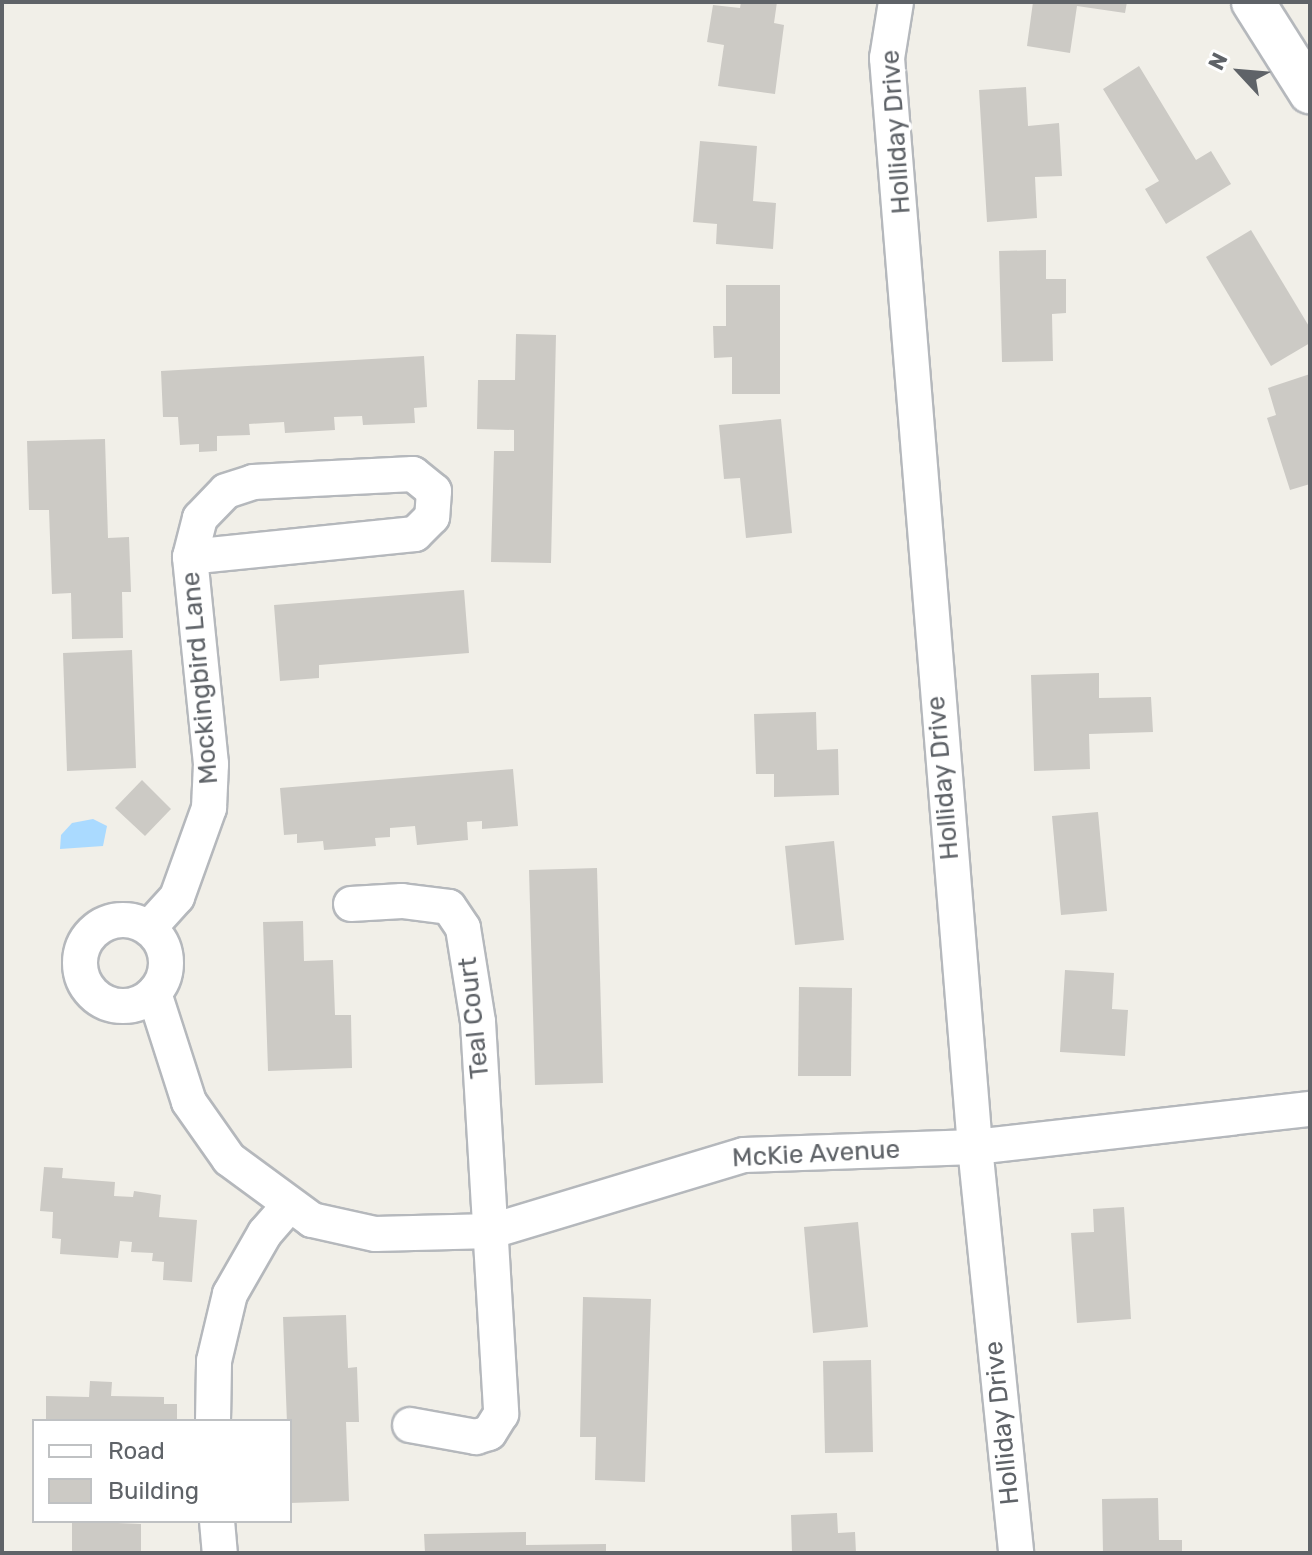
<!DOCTYPE html>
<style>
body{margin:0}
#map{position:relative;width:1312px;height:1555px;overflow:hidden;background:#f1efe8;font-family:Rubik,sans-serif}
div>[style]{position:absolute}
.water>*{inset:0;background:#aadaff}
.building>*{inset:0;background:#cccac5}
.roads{filter:drop-shadow(2px 0 #b5b8bc) drop-shadow(-2px 0 #b5b8bc) drop-shadow(0 2px #b5b8bc) drop-shadow(0 -2px #b5b8bc)}
.minor>*{height:34px;margin:-17px;padding:0 17px;transform-origin:17px;border-radius:17px;background:#fff}
.minor>.ring{margin:-17px;padding:0;box-sizing:content-box;background:none;border:34px solid #fff;border-radius:50%}
.tertiary>*{height:42px;margin:-21px;padding:0 21px;transform-origin:21px;border-radius:21px;background:#fff}
span{translate:-50% -50%;white-space:nowrap;text-align:center;line-height:1.15;-webkit-text-stroke:7px #fff;paint-order:stroke}
.street-label{font-size:26px;color:#5f6368}
.frame{position:absolute;inset:0;border:4px solid #5f6368;pointer-events:none}
.legend{position:absolute;left:32px;top:1419px;width:260px;height:104px;box-sizing:border-box;background:#fff;border:2px solid #bfc1c3;margin:0;padding:10px 14px;list-style:none;font-size:24px;color:#5f6368}
.legend li{display:flex;align-items:center;gap:16px;height:40px}
.legend b{width:40px;border:2px solid #bfc1c3}
.north{position:absolute;left:1200px;top:32px;width:80px;height:80px;-webkit-text-stroke:6px #fff;paint-order:stroke;rotate:296deg;font-size:22px;font-weight:700;line-height:32px;text-align:center;color:#5f6368}
.north::after{content:'';display:block;margin:auto;width:28px;height:36px;background:#5f6368;clip-path:polygon(50% 0,100% 100%,50% 72%,0 100%)}
</style>
<div id="map">
<div class="water">
<div style="clip-path:polygon(93px 819px,107px 826px,103px 846px,60px 849px,61px 835px,72px 823px)"></div>
</div>
<div class="building">
<div style="clip-path:polygon(741px 2px,777px 2px,774px 23px,784px 25px,775px 94px,718px 86px,724px 45px,707px 42px,713px 5px,740px 8px)"></div>
<div style="clip-path:polygon(1033px 2px,1127px 2px,1125px 13px,1077px 6px,1070px 53px,1027px 46px)"></div>
<div style="clip-path:polygon(1139px 66px,1196px 160px,1211px 151px,1231px 184px,1166px 224px,1145px 189px,1159px 181px,1103px 89px)"></div>
<div style="clip-path:polygon(1026px 87px,1028px 126px,1059px 123px,1062px 176px,1035px 177px,1037px 218px,987px 222px,979px 90px)"></div>
<div style="clip-path:polygon(700px 141px,757px 146px,753px 201px,776px 203px,773px 249px,716px 244px,717px 224px,693px 222px)"></div>
<div style="clip-path:polygon(1251px 230px,1310px 328px,1310px 343px,1271px 366px,1206px 257px)"></div>
<div style="clip-path:polygon(1046px 250px,1046px 279px,1066px 279px,1066px 313px,1052px 314px,1053px 361px,1002px 362px,999px 251px)"></div>
<div style="clip-path:polygon(726px 285px,780px 285px,780px 394px,732px 394px,732px 357px,714px 358px,713px 326px,726px 326px)"></div>
<div style="clip-path:polygon(516px 334px,556px 335px,551px 563px,491px 562px,494px 451px,514px 451px,514px 430px,477px 429px,478px 380px,515px 380px)"></div>
<div style="clip-path:polygon(424px 356px,427px 407px,414px 408px,415px 423px,363px 425px,362px 416px,334px 417px,335px 430px,285px 433px,284px 422px,249px 424px,250px 435px,217px 436px,217px 451px,199px 452px,199px 444px,180px 445px,178px 417px,163px 417px,161px 371px)"></div>
<div style="clip-path:polygon(1310px 374px,1310px 484px,1290px 490px,1267px 418px,1276px 415px,1268px 388px)"></div>
<div style="clip-path:polygon(781px 419px,792px 533px,746px 538px,740px 478px,724px 479px,719px 425px)"></div>
<div style="clip-path:polygon(105px 439px,108px 538px,129px 537px,131px 592px,122px 592px,123px 638px,72px 639px,71px 593px,52px 594px,49px 510px,29px 510px,27px 441px)"></div>
<div style="clip-path:polygon(464px 590px,469px 653px,319px 665px,319px 678px,280px 681px,274px 605px)"></div>
<div style="clip-path:polygon(132px 650px,136px 768px,67px 771px,63px 653px)"></div>
<div style="clip-path:polygon(1099px 673px,1099px 698px,1151px 697px,1153px 732px,1089px 734px,1090px 769px,1034px 771px,1031px 675px)"></div>
<div style="clip-path:polygon(816px 712px,817px 750px,838px 749px,839px 795px,774px 797px,774px 774px,756px 774px,754px 714px)"></div>
<div style="clip-path:polygon(513px 769px,518px 826px,482px 829px,482px 821px,467px 822px,468px 840px,417px 845px,415px 826px,390px 828px,390px 837px,375px 838px,376px 846px,324px 850px,323px 841px,297px 843px,297px 834px,284px 835px,280px 788px)"></div>
<div style="clip-path:polygon(142px 780px,171px 809px,145px 836px,115px 808px)"></div>
<div style="clip-path:polygon(1098px 812px,1107px 911px,1061px 915px,1052px 816px)"></div>
<div style="clip-path:polygon(834px 841px,844px 940px,795px 945px,785px 846px)"></div>
<div style="clip-path:polygon(597px 868px,603px 1083px,535px 1085px,529px 870px)"></div>
<div style="clip-path:polygon(303px 921px,304px 961px,333px 960px,335px 1015px,351px 1015px,352px 1068px,268px 1071px,263px 922px)"></div>
<div style="clip-path:polygon(1065px 970px,1114px 973px,1112px 1009px,1128px 1010px,1125px 1056px,1060px 1052px)"></div>
<div style="clip-path:polygon(799px 987px,852px 988px,851px 1076px,798px 1076px)"></div>
<div style="clip-path:polygon(44px 1167px,63px 1168px,62px 1178px,115px 1182px,114px 1196px,133px 1197px,134px 1191px,161px 1195px,159px 1217px,197px 1220px,192px 1282px,163px 1280px,164px 1262px,152px 1261px,153px 1253px,131px 1252px,132px 1242px,120px 1241px,118px 1258px,60px 1254px,61px 1239px,52px 1238px,53px 1212px,40px 1211px)"></div>
<div style="clip-path:polygon(1124px 1207px,1131px 1319px,1077px 1323px,1071px 1233px,1094px 1232px,1093px 1209px)"></div>
<div style="clip-path:polygon(858px 1222px,868px 1327px,813px 1333px,804px 1227px)"></div>
<div style="clip-path:polygon(583px 1297px,651px 1299px,645px 1482px,595px 1480px,596px 1437px,580px 1437px)"></div>
<div style="clip-path:polygon(346px 1315px,348px 1368px,357px 1367px,359px 1422px,346px 1422px,349px 1501px,290px 1503px,283px 1317px)"></div>
<div style="clip-path:polygon(871px 1360px,873px 1452px,825px 1453px,823px 1361px)"></div>
<div style="clip-path:polygon(90px 1381px,112px 1382px,111px 1396px,164px 1397px,164px 1404px,177px 1404px,177px 1421px,46px 1421px,46px 1396px,89px 1397px)"></div>
<div style="clip-path:polygon(1158px 1498px,1159px 1540px,1182px 1540px,1182px 1553px,1103px 1553px,1102px 1499px)"></div>
<div style="clip-path:polygon(837px 1513px,838px 1533px,855px 1532px,856px 1553px,792px 1553px,791px 1515px)"></div>
<div style="clip-path:polygon(72px 1521px,141px 1524px,141px 1553px,72px 1553px)"></div>
<div style="clip-path:polygon(526px 1532px,526px 1545px,606px 1544px,606px 1553px,425px 1553px,424px 1534px)"></div>
</div>
<div class="roads">
<div class="minor">
<div style="left:896px;top:2px;width:57px;rotate:99.1deg"></div>
<div style="left:887px;top:58px;width:1093px;rotate:85.38deg"></div>
<div style="left:975px;top:1147px;width:408px;rotate:84.2deg"></div>
<div style="left:351px;top:904px;width:51px;rotate:-3.4deg"></div>
<div style="left:402px;top:901px;width:47px;rotate:7.3deg"></div>
<div style="left:449px;top:907px;width:25px;rotate:56deg"></div>
<div style="left:463px;top:928px;width:95px;rotate:80.9deg"></div>
<div style="left:478px;top:1022px;width:393px;rotate:86.6deg"></div>
<div style="left:501px;top:1414px;width:22px;rotate:122deg"></div>
<div style="left:489px;top:1433px;width:14px;rotate:163deg"></div>
<div style="left:476px;top:1437px;width:67px;rotate:-169.7deg"></div>
<div class="ring" style="left:80px;top:920px;width:52px;height:52px"></div>
<div style="left:149px;top:928px;width:42px;rotate:-47.9deg"></div>
<div style="left:177px;top:897px;width:95px;rotate:-70.2deg"></div>
<div style="left:209px;top:808px;width:44px;rotate:-87.4deg"></div>
<div style="left:211px;top:764px;width:208px;rotate:-95.8deg"></div>
<div style="left:190px;top:557px;width:40px;rotate:-75.6deg"></div>
<div style="left:200px;top:518px;width:37px;rotate:-46deg"></div>
<div style="left:226px;top:491px;width:28px;rotate:-18deg"></div>
<div style="left:253px;top:482px;width:160px;rotate:-2.9deg"></div>
<div style="left:413px;top:474px;width:27px;rotate:39deg"></div>
<div style="left:434px;top:491px;width:26px;rotate:94deg"></div>
<div style="left:432px;top:517px;width:24px;rotate:135deg"></div>
<div style="left:415px;top:534px;width:226px;rotate:174.2deg"></div>
<div style="left:154px;top:993px;width:114px;rotate:72.2deg"></div>
<div style="left:189px;top:1102px;width:70px;rotate:54.9deg"></div>
<div style="left:229px;top:1159px;width:103px;rotate:36.3deg"></div>
<div style="left:312px;top:1220px;width:65px;rotate:12.5deg"></div>
<div style="left:375px;top:1234px;width:117px;rotate:-1.5deg"></div>
<div style="left:492px;top:1231px;width:263px;rotate:-16.8deg"></div>
<div style="left:744px;top:1155px;width:231px;rotate:-2deg"></div>
<div style="left:975px;top:1147px;width:337px;rotate:-6.5deg"></div>
<div style="left:213px;top:1421px;width:60px;rotate:-89deg"></div>
<div style="left:214px;top:1361px;width:69px;rotate:-76.6deg"></div>
<div style="left:230px;top:1294px;width:70px;rotate:-60.2deg"></div>
<div style="left:265px;top:1233px;width:35px;rotate:-49deg"></div>
<div style="left:217px;top:1521px;width:32px;rotate:85deg"></div>
</div>
<div class="tertiary">
<div style="left:1253px;top:2px;width:107px;rotate:57.7deg"></div>
</div>
</div>
<div class="street-label">
<span style="left:896px;top:132px;rotate:-94deg">Holliday Drive</span>
<span style="left:200px;top:678px;rotate:-95deg">Mockingbird Lane</span>
<span style="left:943px;top:778px;rotate:-95deg">Holliday Drive</span>
<span style="left:474px;top:1018px;rotate:-96deg">Teal Court</span>
<span style="left:816px;top:1154px;rotate:-3deg">McKie Avenue</span>
<span style="left:1002px;top:1423px;rotate:-96deg">Holliday Drive</span>
</div>
<div class="frame"></div>
<ul class="legend">
<li><b style="height:10px;background:#fff"></b>Road</li>
<li><b style="height:22px;background:#cccac5"></b>Building</li>
</ul>
<div class="north">N</div>
</div>
